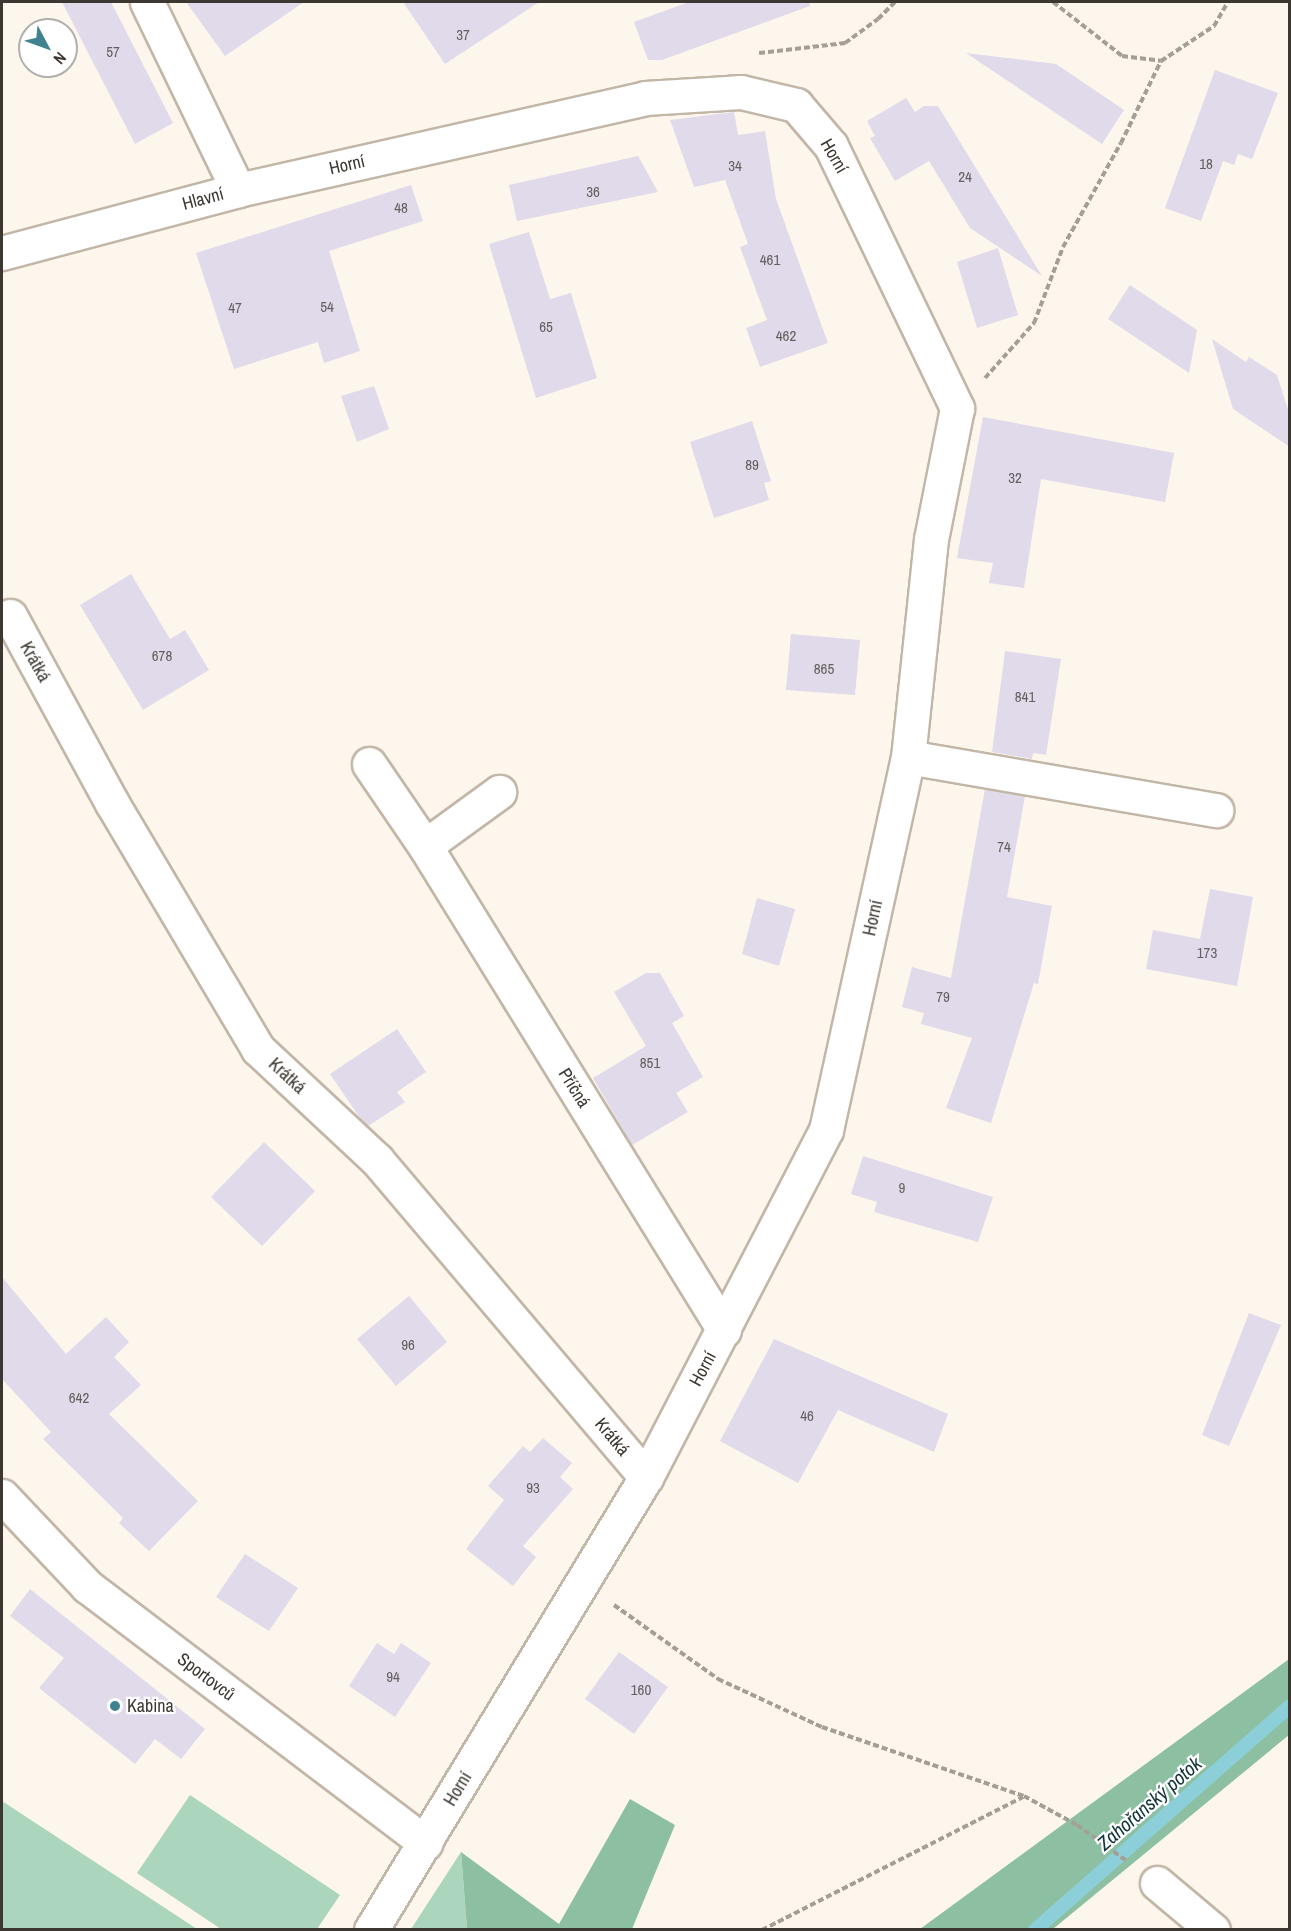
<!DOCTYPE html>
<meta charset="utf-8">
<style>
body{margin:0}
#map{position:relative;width:1291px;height:1931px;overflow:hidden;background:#fdf6ec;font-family:"Archivo Narrow",sans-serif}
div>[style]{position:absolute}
.green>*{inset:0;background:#abd5bc}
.forest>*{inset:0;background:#8dc0a2}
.stream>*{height:14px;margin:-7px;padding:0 7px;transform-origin:7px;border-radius:7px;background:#8ccfd8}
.building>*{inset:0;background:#e0daeb}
.path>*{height:4px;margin-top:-2px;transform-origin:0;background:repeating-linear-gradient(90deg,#a49e96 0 6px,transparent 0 9px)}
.roads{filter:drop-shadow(2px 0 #c2b6a7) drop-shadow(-2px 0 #c2b6a7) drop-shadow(0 2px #c2b6a7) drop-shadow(0 -2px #c2b6a7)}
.street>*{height:33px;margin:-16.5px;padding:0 16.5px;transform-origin:16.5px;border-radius:16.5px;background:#fff}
.dots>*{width:16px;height:16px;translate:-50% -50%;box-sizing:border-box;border:3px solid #fff;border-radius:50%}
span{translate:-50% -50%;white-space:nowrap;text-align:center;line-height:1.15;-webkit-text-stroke:4.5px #fff;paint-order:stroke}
.number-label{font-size:15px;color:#656060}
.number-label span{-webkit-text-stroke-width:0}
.street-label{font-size:18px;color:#3c3731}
.poi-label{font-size:18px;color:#3c3731}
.left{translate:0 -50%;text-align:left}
.water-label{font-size:20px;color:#133539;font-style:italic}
.frame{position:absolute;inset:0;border:3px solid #3c3731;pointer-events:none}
.north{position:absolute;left:18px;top:18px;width:60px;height:60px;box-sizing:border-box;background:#fff;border:2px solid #b1afad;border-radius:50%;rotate:131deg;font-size:16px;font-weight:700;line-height:24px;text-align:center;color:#3c3731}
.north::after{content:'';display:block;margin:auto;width:21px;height:27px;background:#3f8391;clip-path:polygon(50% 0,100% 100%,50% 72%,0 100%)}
</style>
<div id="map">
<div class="green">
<div style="clip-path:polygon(190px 1795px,340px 1895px,317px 1929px,221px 1929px,137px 1873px)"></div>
<div style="clip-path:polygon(2px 1801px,197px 1929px,2px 1929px)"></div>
<div style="clip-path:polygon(461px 1852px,467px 1929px,411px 1929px)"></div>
</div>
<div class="forest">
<div style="clip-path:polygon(1289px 1659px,1289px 1735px,1053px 1929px,920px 1929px)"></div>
<div style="clip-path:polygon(630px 1799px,675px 1825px,632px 1929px,467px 1929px,461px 1852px,559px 1924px)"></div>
</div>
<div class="stream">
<div style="left:1035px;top:1930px;width:339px;rotate:-41.3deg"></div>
</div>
<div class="building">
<div style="clip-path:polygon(62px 2px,111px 2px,173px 123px,135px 144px)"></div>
<div style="clip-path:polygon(186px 2px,304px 2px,225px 56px)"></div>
<div style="clip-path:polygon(403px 2px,539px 2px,445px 64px)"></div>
<div style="clip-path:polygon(689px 2px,809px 2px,810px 6px,662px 60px,648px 60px,634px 22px)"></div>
<div style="clip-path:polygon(966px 53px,1056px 64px,1124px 110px,1102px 144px)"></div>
<div style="clip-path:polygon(1215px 70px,1278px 93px,1252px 159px,1238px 154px,1234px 165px,1223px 161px,1201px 221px,1165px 208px)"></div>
<div style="clip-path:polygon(906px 98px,915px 112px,924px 106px,938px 106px,1042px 276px,970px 228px,929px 161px,895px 181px,870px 138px,875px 136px,867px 121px)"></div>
<div style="clip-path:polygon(734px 112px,738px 135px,765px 131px,776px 199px,828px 343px,760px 367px,746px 328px,767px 320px,740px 247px,748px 244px,725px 180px,694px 187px,670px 120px)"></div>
<div style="clip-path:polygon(638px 156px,658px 192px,517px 221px,509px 185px)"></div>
<div style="clip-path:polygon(411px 185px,423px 221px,329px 251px,360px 351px,324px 363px,318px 342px,234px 369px,196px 253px)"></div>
<div style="clip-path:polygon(529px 232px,550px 299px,571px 293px,597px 378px,536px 398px,489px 244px)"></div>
<div style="clip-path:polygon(998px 248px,1018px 315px,977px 328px,957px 262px)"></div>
<div style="clip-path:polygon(1130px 285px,1197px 330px,1189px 373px,1108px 319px)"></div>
<div style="clip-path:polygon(1212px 339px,1246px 362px,1249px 357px,1277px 375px,1290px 416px,1290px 447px,1233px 409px)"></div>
<div style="clip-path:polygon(374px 386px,389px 429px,357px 442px,341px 396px)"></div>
<div style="clip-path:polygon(983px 417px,1174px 453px,1165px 502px,1041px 479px,1024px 588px,989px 583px,993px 563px,957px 558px)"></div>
<div style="clip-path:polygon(752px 421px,771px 481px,764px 483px,769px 500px,714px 518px,690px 442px)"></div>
<div style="clip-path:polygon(131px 574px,170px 639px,185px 630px,209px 670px,143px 710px,80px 605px)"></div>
<div style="clip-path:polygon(791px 634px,860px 640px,855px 695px,786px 690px)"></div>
<div style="clip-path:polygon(1005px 651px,1061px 659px,1046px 755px,1033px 753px,1032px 759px,992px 752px)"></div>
<div style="clip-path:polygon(985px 789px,1025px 796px,1007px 897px,1052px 906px,1038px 984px,1034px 983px,991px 1123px,946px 1108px,972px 1038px,921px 1024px,924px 1013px,902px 1007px,912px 967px,951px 978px)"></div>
<div style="clip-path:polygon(1210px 889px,1253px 897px,1237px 986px,1146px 969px,1153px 930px,1200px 939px)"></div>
<div style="clip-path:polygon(757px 898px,795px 909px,779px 966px,742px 954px)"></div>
<div style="clip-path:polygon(646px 973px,660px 973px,684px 1016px,672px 1023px,703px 1077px,676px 1093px,688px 1112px,632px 1145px,593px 1078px,646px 1046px,614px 992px)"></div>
<div style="clip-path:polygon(397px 1029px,426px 1072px,397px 1092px,405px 1102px,368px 1126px,360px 1118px,330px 1074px)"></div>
<div style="clip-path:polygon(264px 1142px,315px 1191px,262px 1246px,211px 1197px)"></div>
<div style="clip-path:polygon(863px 1156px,993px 1197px,978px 1242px,874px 1212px,877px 1202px,851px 1194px)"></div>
<div style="clip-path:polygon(2px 1277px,66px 1354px,106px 1317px,129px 1342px,114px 1357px,141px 1385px,109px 1414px,198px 1501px,149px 1551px,119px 1523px,123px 1518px,43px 1439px,51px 1432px,2px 1379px)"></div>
<div style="clip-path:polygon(409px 1296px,447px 1342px,396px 1386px,357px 1339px)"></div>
<div style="clip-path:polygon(1249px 1313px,1281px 1325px,1229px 1446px,1202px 1435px)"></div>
<div style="clip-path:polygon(774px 1339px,948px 1414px,934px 1452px,838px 1410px,798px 1483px,720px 1441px)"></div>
<div style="clip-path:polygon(543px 1438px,572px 1463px,560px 1477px,573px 1489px,523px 1546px,536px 1557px,513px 1586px,466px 1549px,504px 1500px,488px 1486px,523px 1446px,530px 1452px)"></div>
<div style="clip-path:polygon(245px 1554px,298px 1588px,269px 1631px,216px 1597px)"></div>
<div style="clip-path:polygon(30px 1589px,205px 1729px,181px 1759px,155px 1739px,135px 1764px,39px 1688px,64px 1658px,10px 1616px)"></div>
<div style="clip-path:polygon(377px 1643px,394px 1654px,401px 1643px,431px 1663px,395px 1717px,349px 1686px)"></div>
<div style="clip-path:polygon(619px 1652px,668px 1687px,634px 1734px,585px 1699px)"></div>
</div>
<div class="path">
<div style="left:1053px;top:2px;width:88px;rotate:38deg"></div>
<div style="left:1122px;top:56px;width:39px;rotate:7deg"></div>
<div style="left:1161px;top:61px;width:64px;rotate:-33.4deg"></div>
<div style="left:1214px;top:26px;width:28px;rotate:-60deg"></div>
<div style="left:759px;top:53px;width:87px;rotate:-6.6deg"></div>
<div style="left:845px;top:43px;width:41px;rotate:-36deg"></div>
<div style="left:878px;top:19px;width:24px;rotate:-45deg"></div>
<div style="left:985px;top:378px;width:74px;rotate:-48.3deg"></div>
<div style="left:1034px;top:323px;width:81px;rotate:-69.1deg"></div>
<div style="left:1063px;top:247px;width:119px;rotate:-60.9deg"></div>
<div style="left:1121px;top:143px;width:91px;rotate:-64deg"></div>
<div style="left:614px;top:1605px;width:128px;rotate:35.4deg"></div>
<div style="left:718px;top:1679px;width:115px;rotate:24.8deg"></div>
<div style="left:822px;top:1727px;width:213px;rotate:18.9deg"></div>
<div style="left:1024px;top:1796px;width:60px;rotate:28.7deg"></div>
<div style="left:1077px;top:1825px;width:62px;rotate:35.8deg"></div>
<div style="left:762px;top:1930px;width:293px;rotate:-27deg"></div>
</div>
<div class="roads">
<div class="street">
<div style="left:147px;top:2px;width:209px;rotate:64.2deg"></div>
<div style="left:2px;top:253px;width:244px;rotate:-14.9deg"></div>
<div style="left:238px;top:190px;width:417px;rotate:-12.7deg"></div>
<div style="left:645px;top:98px;width:96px;rotate:-3.6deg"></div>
<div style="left:741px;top:92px;width:57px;rotate:13.3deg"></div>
<div style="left:796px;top:105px;width:54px;rotate:49.5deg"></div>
<div style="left:831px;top:146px;width:291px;rotate:64.3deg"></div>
<div style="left:957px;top:408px;width:134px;rotate:101.2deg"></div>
<div style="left:931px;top:539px;width:219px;rotate:96deg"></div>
<div style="left:908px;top:757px;width:382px;rotate:102.4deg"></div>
<div style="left:826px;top:1130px;width:391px;rotate:117.4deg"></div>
<div style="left:646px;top:1477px;width:530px;rotate:121.26deg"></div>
<div style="left:10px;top:616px;width:213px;rotate:61.4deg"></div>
<div style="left:112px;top:803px;width:286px;rotate:59.3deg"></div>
<div style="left:258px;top:1049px;width:163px;rotate:43deg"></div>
<div style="left:377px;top:1160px;width:416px;rotate:49.7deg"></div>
<div style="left:908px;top:757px;width:313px;rotate:9.8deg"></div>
<div style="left:369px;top:764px;width:99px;rotate:55.7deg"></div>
<div style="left:425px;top:846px;width:569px;rotate:58.29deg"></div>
<div style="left:425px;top:846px;width:92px;rotate:-36.1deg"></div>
<div style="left:2px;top:1496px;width:124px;rotate:46.6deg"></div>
<div style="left:87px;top:1586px;width:425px;rotate:37.2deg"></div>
<div style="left:1157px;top:1883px;width:73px;rotate:40deg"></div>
</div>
</div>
<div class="dots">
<div style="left:115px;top:1706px;background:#3f8391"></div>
</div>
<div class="number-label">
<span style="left:463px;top:35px">37</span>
<span style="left:113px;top:52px">57</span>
<span style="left:1206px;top:164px">18</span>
<span style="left:735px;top:166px">34</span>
<span style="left:965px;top:177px">24</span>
<span style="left:593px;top:192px">36</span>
<span style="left:401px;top:208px">48</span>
<span style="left:770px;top:260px">461</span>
<span style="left:327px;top:307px">54</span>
<span style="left:235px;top:308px">47</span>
<span style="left:546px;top:327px">65</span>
<span style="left:786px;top:336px">462</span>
<span style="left:752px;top:465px">89</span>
<span style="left:1015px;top:478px">32</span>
<span style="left:162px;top:656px">678</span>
<span style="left:824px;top:669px">865</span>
<span style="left:1025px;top:697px">841</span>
<span style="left:1004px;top:847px">74</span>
<span style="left:1207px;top:953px">173</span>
<span style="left:943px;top:997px">79</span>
<span style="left:650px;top:1063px">851</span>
<span style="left:902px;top:1188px">9</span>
<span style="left:408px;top:1345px">96</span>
<span style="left:79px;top:1398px">642</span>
<span style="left:807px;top:1416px">46</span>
<span style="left:533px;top:1488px">93</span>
<span style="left:393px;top:1677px">94</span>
<span style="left:641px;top:1690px">160</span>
</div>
<div class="street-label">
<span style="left:834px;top:156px;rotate:60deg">Horní</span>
<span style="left:347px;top:165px;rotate:-13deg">Horní</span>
<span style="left:203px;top:199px;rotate:-15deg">Hlavní</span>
<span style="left:35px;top:662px;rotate:61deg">Krátká</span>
<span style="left:873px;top:918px;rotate:-78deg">Horní</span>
<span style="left:287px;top:1076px;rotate:43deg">Krátká</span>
<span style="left:574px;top:1088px;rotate:58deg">Příčná</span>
<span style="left:703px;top:1369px;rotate:-62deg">Horní</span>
<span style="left:612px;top:1437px;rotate:50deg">Krátká</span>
<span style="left:206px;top:1677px;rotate:37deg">Sportovců</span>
<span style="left:458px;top:1789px;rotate:-59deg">Horní</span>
</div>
<div class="poi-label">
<span class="left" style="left:127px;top:1706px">Kabina</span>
</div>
<div class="water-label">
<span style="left:1149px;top:1803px;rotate:-41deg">Zahořanský potok</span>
</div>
<div class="frame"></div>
<div class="north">N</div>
</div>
